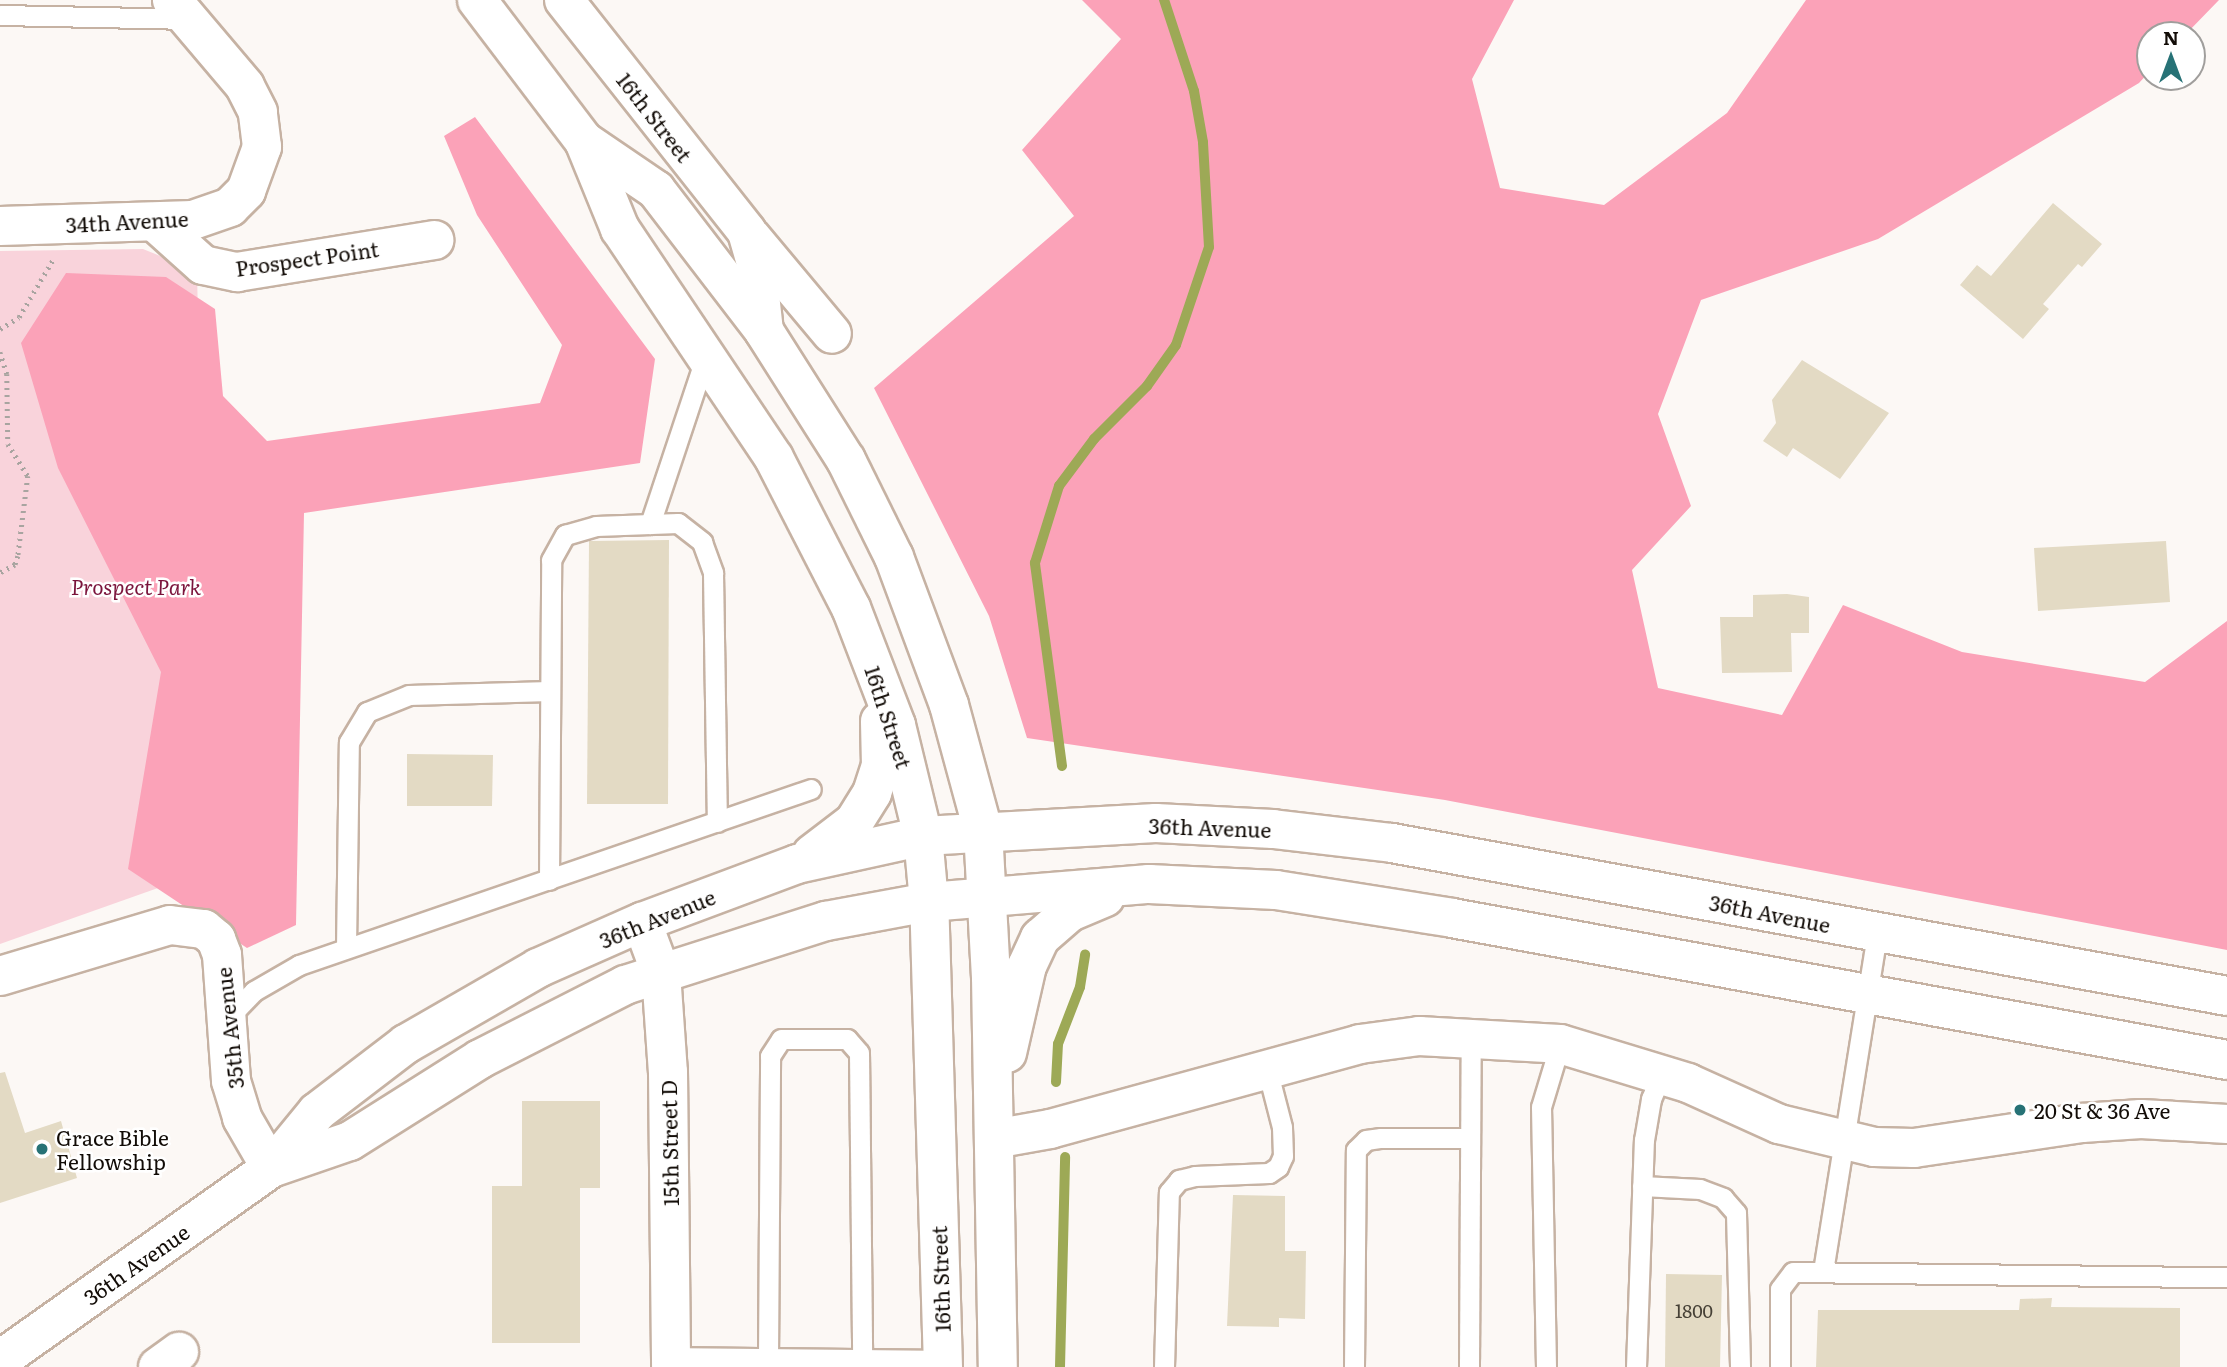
<!DOCTYPE html>
<style>
body{margin:0}
#map{position:relative;width:2227px;height:1367px;overflow:hidden;background:#fcf8f5;font-family:Literata,serif}
div>[style]{position:absolute}
.green>*{inset:0;background:#f9d3db}
.forest>*{inset:0;background:#fba2b8}
.stream>*{height:10px;margin:-5px;padding:0 5px;transform-origin:5px;border-radius:5px;background:#9da956}
.building>*{inset:0;background:#e3dac4}
.path>*{height:4.5px;margin-top:-2.25px;transform-origin:0;background:repeating-linear-gradient(90deg,#a8a4a0 0 2px,transparent 0 7px)}
.roads{filter:drop-shadow(2px 0 #c6b2a3) drop-shadow(-2px 0 #c6b2a3) drop-shadow(0 2px #c6b2a3) drop-shadow(0 -2px #c6b2a3)}
.service>*{height:19px;margin:-9.5px;padding:0 9.5px;transform-origin:9.5px;border-radius:9.5px;background:#fff}
.minor>*{height:38px;margin:-19px;padding:0 19px;transform-origin:19px;border-radius:19px;background:#fff}
.tertiary>*{height:38px;margin:-19px;padding:0 19px;transform-origin:19px;border-radius:19px;background:#fff}
.secondary>*{height:38px;margin:-19px;padding:0 19px;transform-origin:19px;border-radius:19px;background:#fff}
.dots>*{width:19px;height:19px;translate:-50% -50%;box-sizing:border-box;border:4px solid #fff;border-radius:50%}
span{translate:-50% -50%;white-space:nowrap;text-align:center;line-height:1.15;-webkit-text-stroke:5px #fff;paint-order:stroke}
.number-label{font-size:18px;color:#464036}
.number-label span{-webkit-text-stroke-width:0}
.street-label{font-size:21px;color:#120c07}
.park-label{font-size:21px;color:#7b143c;font-style:italic}
.poi-label{font-size:21px;color:#120c07}
.left{translate:0 -50%;text-align:left}
.north{position:absolute;left:2136px;top:21px;width:70px;height:70px;box-sizing:border-box;background:#fff;border:2px solid #a09e9c;border-radius:50%;rotate:0deg;font-size:19px;font-weight:700;line-height:28px;text-align:center;color:#120c07}
.north::after{content:'';display:block;margin:auto;width:24px;height:32px;background:#277276;clip-path:polygon(50% 0,100% 100%,50% 72%,0 100%)}
</style>
<div id="map">
<div class="green">
<div style="clip-path:polygon(143px 249px,197px 271px,200px 413px,262px 851px,0 944px,0 251px)"></div>
</div>
<div class="forest">
<div style="clip-path:polygon(1082px 0,1514px 0,1472px 79px,1500px 188px,1604px 205px,1727px 113px,1806px 0,2219px 0,2185px 35px,2150px 35px,2150px 71px,2139px 83px,1878px 239px,1701px 300px,1658px 414px,1691px 506px,1632px 570px,1658px 688px,1782px 715px,1843px 605px,1962px 652px,2145px 682px,2227px 621px,2227px 950px,1445px 800px,1027px 738px,989px 616px,874px 388px,1074px 216px,1022px 150px,1121px 39px)"></div>
<div style="clip-path:polygon(475px 117px,655px 359px,640px 463px,304px 513px,296px 925px,247px 948px,128px 869px,161px 672px,58px 468px,21px 343px,66px 273px,166px 277px,215px 309px,223px 396px,267px 441px,540px 403px,562px 345px,477px 215px,444px 136px)"></div>
</div>
<div class="stream">
<div style="left:1062px;top:766px;width:205px;rotate:-97.6deg"></div>
<div style="left:1035px;top:563px;width:81px;rotate:-72.7deg"></div>
<div style="left:1059px;top:486px;width:59px;rotate:-53.3deg"></div>
<div style="left:1094px;top:439px;width:75px;rotate:-45deg"></div>
<div style="left:1147px;top:386px;width:50px;rotate:-54.7deg"></div>
<div style="left:1176px;top:345px;width:103px;rotate:-71.4deg"></div>
<div style="left:1209px;top:247px;width:105px;rotate:-93.3deg"></div>
<div style="left:1203px;top:142px;width:52px;rotate:-100deg"></div>
<div style="left:1194px;top:91px;width:96px;rotate:-108.2deg"></div>
<div style="left:1056px;top:1082px;width:38px;rotate:-87deg"></div>
<div style="left:1058px;top:1044px;width:61px;rotate:-68.9deg"></div>
<div style="left:1080px;top:987px;width:33px;rotate:-81deg"></div>
<div style="left:1060px;top:1367px;width:210px;rotate:-88.6deg"></div>
</div>
<div class="building">
<div style="clip-path:polygon(2053px 203px,2102px 244px,2082px 267px,2078px 264px,2043px 304px,2049px 309px,2023px 339px,1960px 285px,1977px 265px,1991px 276px)"></div>
<div style="clip-path:polygon(1802px 360px,1889px 413px,1840px 479px,1793px 448px,1787px 457px,1763px 441px,1776px 423px,1772px 400px)"></div>
<div style="clip-path:polygon(669px 540px,668px 804px,587px 804px,589px 541px)"></div>
<div style="clip-path:polygon(2166px 541px,2170px 602px,2038px 611px,2034px 548px)"></div>
<div style="clip-path:polygon(1787px 594px,1809px 597px,1809px 633px,1791px 633px,1792px 672px,1722px 673px,1720px 617px,1753px 617px,1753px 595px)"></div>
<div style="clip-path:polygon(407px 754px,493px 755px,492px 806px,407px 806px)"></div>
<div style="clip-path:polygon(5px 1072px,25px 1133px,61px 1121px,77px 1178px,0 1203px,0 1073px)"></div>
<div style="clip-path:polygon(522px 1101px,600px 1101px,600px 1188px,580px 1188px,580px 1343px,492px 1343px,492px 1186px,522px 1186px)"></div>
<div style="clip-path:polygon(1233px 1195px,1285px 1196px,1285px 1251px,1306px 1251px,1305px 1319px,1279px 1318px,1279px 1327px,1227px 1326px)"></div>
<div style="clip-path:polygon(1666px 1274px,1722px 1275px,1720px 1367px,1665px 1367px)"></div>
<div style="clip-path:polygon(2052px 1298px,2051px 1307px,2180px 1308px,2180px 1367px,1816px 1367px,1818px 1310px,2019px 1310px,2020px 1299px)"></div>
</div>
<div class="path">
<div style="left:0;top:329px;width:22px;rotate:-32deg"></div>
<div style="left:19px;top:317px;width:69px;rotate:-59.3deg"></div>
<div style="left:0;top:352px;width:23px;rotate:72deg"></div>
<div style="left:7px;top:374px;width:70px;rotate:89.2deg"></div>
<div style="left:8px;top:444px;width:38px;rotate:58deg"></div>
<div style="left:28px;top:476px;width:81px;rotate:97.1deg"></div>
<div style="left:18px;top:556px;width:9px;rotate:108deg"></div>
<div style="left:15px;top:565px;width:17px;rotate:152deg"></div>
</div>
<div class="roads">
<div class="service">
<div style="left:0;top:15px;width:188px;rotate:1.2deg"></div>
<div style="left:650px;top:524px;width:177px;rotate:-71.6deg"></div>
<div style="left:549px;top:880px;width:320px;rotate:-89.6deg"></div>
<div style="left:551px;top:560px;width:29px;rotate:-61deg"></div>
<div style="left:565px;top:535px;width:32px;rotate:-16deg"></div>
<div style="left:596px;top:526px;width:82px;rotate:-2.1deg"></div>
<div style="left:678px;top:523px;width:31px;rotate:38deg"></div>
<div style="left:702px;top:542px;width:33px;rotate:70deg"></div>
<div style="left:713px;top:573px;width:249px;rotate:89.1deg"></div>
<div style="left:346px;top:948px;width:206px;rotate:-89.2deg"></div>
<div style="left:349px;top:742px;width:35px;rotate:-59deg"></div>
<div style="left:367px;top:712px;width:45px;rotate:-22deg"></div>
<div style="left:409px;top:695px;width:140px;rotate:-1.6deg"></div>
<div style="left:227px;top:1019px;width:39px;rotate:-46deg"></div>
<div style="left:254px;top:991px;width:52px;rotate:-30deg"></div>
<div style="left:299px;top:965px;width:541px;rotate:-18.97deg"></div>
<div style="left:1642px;top:1186px;width:58px;rotate:3deg"></div>
<div style="left:1700px;top:1189px;width:25px;rotate:21deg"></div>
<div style="left:1723px;top:1198px;width:20px;rotate:49deg"></div>
<div style="left:1736px;top:1213px;width:154px;rotate:88.5deg"></div>
<div style="left:1823px;top:1271px;width:342px;rotate:-80.9deg"></div>
<div style="left:671px;top:1357px;width:272px;rotate:0.6deg"></div>
<div style="left:768px;top:1358px;width:302px;rotate:-89.6deg"></div>
<div style="left:770px;top:1056px;width:20px;rotate:-57deg"></div>
<div style="left:781px;top:1039px;width:66px"></div>
<div style="left:847px;top:1039px;width:18px;rotate:49deg"></div>
<div style="left:859px;top:1053px;width:306px;rotate:89.4deg"></div>
<div style="left:1164px;top:1367px;width:175px;rotate:-88.4deg"></div>
<div style="left:1169px;top:1192px;width:16px;rotate:-50deg"></div>
<div style="left:1179px;top:1180px;width:16px;rotate:-14deg"></div>
<div style="left:1195px;top:1176px;width:74px;rotate:-2.3deg"></div>
<div style="left:1269px;top:1173px;width:11px;rotate:-34deg"></div>
<div style="left:1278px;top:1167px;width:12px;rotate:-66deg"></div>
<div style="left:1283px;top:1156px;width:29px;rotate:-92deg"></div>
<div style="left:1282px;top:1127px;width:60px;rotate:-104.5deg"></div>
<div style="left:1354px;top:1367px;width:217px;rotate:-89.5deg"></div>
<div style="left:1356px;top:1150px;width:14px;rotate:-45deg"></div>
<div style="left:1366px;top:1140px;width:15px;rotate:-8deg"></div>
<div style="left:1381px;top:1138px;width:89px"></div>
<div style="left:1469px;top:1367px;width:331px;rotate:-89.7deg"></div>
<div style="left:1546px;top:1367px;width:260px;rotate:-91.1deg"></div>
<div style="left:1541px;top:1107px;width:66px;rotate:-73.2deg"></div>
<div style="left:1636px;top:1367px;width:227px;rotate:-88deg"></div>
<div style="left:1644px;top:1140px;width:42px;rotate:-80.3deg"></div>
<div style="left:1651px;top:1099px;width:26px;rotate:-67deg"></div>
<div style="left:1780px;top:1367px;width:78px;rotate:-90deg"></div>
<div style="left:1780px;top:1289px;width:21px;rotate:-53deg"></div>
<div style="left:1793px;top:1272px;width:434px;rotate:0.7deg"></div>
</div>
<div class="minor">
<div style="left:564px;top:0;width:295px;rotate:51.7deg"></div>
<div style="left:747px;top:232px;width:36px;rotate:74deg"></div>
<div style="left:757px;top:267px;width:64px;rotate:83.8deg"></div>
<div style="left:155px;top:222px;width:64px;rotate:41.9deg"></div>
<div style="left:203px;top:265px;width:35px;rotate:12deg"></div>
<div style="left:237px;top:272px;width:200px;rotate:-9.2deg"></div>
<div style="left:0;top:226px;width:193px;rotate:-1.8deg"></div>
<div style="left:193px;top:220px;width:39px;rotate:-19deg"></div>
<div style="left:230px;top:207px;width:23px;rotate:-45deg"></div>
<div style="left:246px;top:191px;width:47px;rotate:-70deg"></div>
<div style="left:262px;top:147px;width:35px;rotate:-97deg"></div>
<div style="left:258px;top:112px;width:29px;rotate:-117deg"></div>
<div style="left:245px;top:86px;width:113px;rotate:-130.3deg"></div>
<div style="left:751px;top:237px;width:126px;rotate:50.1deg"></div>
<div style="left:642px;top:922px;width:54px;rotate:69.6deg"></div>
<div style="left:661px;top:973px;width:99px;rotate:86deg"></div>
<div style="left:668px;top:1072px;width:295px;rotate:89.4deg"></div>
<div style="left:0;top:976px;width:177px;rotate:-16.7deg"></div>
<div style="left:170px;top:925px;width:34px;rotate:7deg"></div>
<div style="left:204px;top:929px;width:16px;rotate:40deg"></div>
<div style="left:216px;top:939px;width:17px;rotate:69deg"></div>
<div style="left:222px;top:955px;width:126px;rotate:85.9deg"></div>
<div style="left:231px;top:1081px;width:39px;rotate:73deg"></div>
<div style="left:242px;top:1118px;width:58px;rotate:59.9deg"></div>
<div style="left:994px;top:1139px;width:57px;rotate:-10.1deg"></div>
<div style="left:1050px;top:1129px;width:321px;rotate:-15.3deg"></div>
<div style="left:1360px;top:1044px;width:60px;rotate:-7.7deg"></div>
<div style="left:1419px;top:1036px;width:141px;rotate:3.2deg"></div>
<div style="left:1560px;top:1044px;width:134px;rotate:16.9deg"></div>
<div style="left:1688px;top:1083px;width:100px;rotate:24.3deg"></div>
<div style="left:1779px;top:1124px;width:98px;rotate:13.6deg"></div>
<div style="left:1874px;top:1147px;width:40px;rotate:1.4deg"></div>
<div style="left:1914px;top:1148px;width:170px;rotate:-8.5deg"></div>
<div style="left:2082px;top:1123px;width:59px;rotate:-3.9deg"></div>
<div style="left:2141px;top:1119px;width:86px;rotate:3.3deg"></div>
<div style="left:158px;top:1367px;width:26px;rotate:-36deg"></div>
</div>
<div class="tertiary">
<div style="left:584px;top:141px;width:87px;rotate:34.2deg"></div>
<div style="left:656px;top:190px;width:178px;rotate:52.5deg"></div>
<div style="left:764px;top:331px;width:153px;rotate:57.6deg"></div>
<div style="left:846px;top:460px;width:108px;rotate:63.7deg"></div>
<div style="left:894px;top:557px;width:158px;rotate:69.6deg"></div>
<div style="left:949px;top:705px;width:130px;rotate:74.8deg"></div>
<div style="left:812px;top:854px;width:53px;rotate:-37.3deg"></div>
<div style="left:854px;top:822px;width:34px;rotate:-58deg"></div>
<div style="left:872px;top:793px;width:28px;rotate:-72deg"></div>
<div style="left:881px;top:766px;width:45px;rotate:-91.3deg"></div>
<div style="left:271px;top:1168px;width:83px;rotate:-18.9deg"></div>
<div style="left:350px;top:1141px;width:154px;rotate:-32.2deg"></div>
<div style="left:480px;top:1059px;width:163px;rotate:-27deg"></div>
<div style="left:625px;top:985px;width:211px;rotate:-17.7deg"></div>
<div style="left:826px;top:921px;width:105px;rotate:-10.5deg"></div>
<div style="left:0;top:1360px;width:332px;rotate:-35.3deg"></div>
<div style="left:271px;top:1168px;width:72px;rotate:-50.6deg"></div>
<div style="left:317px;top:1112px;width:112px;rotate:-37.4deg"></div>
<div style="left:406px;top:1044px;width:152px;rotate:-29.9deg"></div>
<div style="left:538px;top:968px;width:114px;rotate:-23.9deg"></div>
<div style="left:642px;top:922px;width:165px;rotate:-20.5deg"></div>
<div style="left:797px;top:864px;width:129px;rotate:-12.5deg"></div>
<div style="left:923px;top:836px;width:114px;rotate:-103.7deg"></div>
<div style="left:896px;top:725px;width:125px;rotate:-111deg"></div>
<div style="left:851px;top:608px;width:169px;rotate:-117.2deg"></div>
<div style="left:774px;top:458px;width:276px;rotate:-123.9deg"></div>
<div style="left:620px;top:229px;width:95px;rotate:-112.2deg"></div>
<div style="left:584px;top:141px;width:177px;rotate:-127.2deg"></div>
</div>
<div class="secondary">
<div style="left:983px;top:830px;width:147px;rotate:86.9deg"></div>
<div style="left:991px;top:977px;width:390px;rotate:89deg"></div>
<div style="left:929px;top:902px;width:221px;rotate:-4.7deg"></div>
<div style="left:1149px;top:884px;width:127px;rotate:2.7deg"></div>
<div style="left:1276px;top:890px;width:178px;rotate:9deg"></div>
<div style="left:1452px;top:918px;width:788px;rotate:10.38deg"></div>
<div style="left:1007px;top:1053px;width:89px;rotate:-77.1deg"></div>
<div style="left:1027px;top:966px;width:31px;rotate:-65deg"></div>
<div style="left:1040px;top:938px;width:40px;rotate:-41deg"></div>
<div style="left:1070px;top:912px;width:38px;rotate:-23deg"></div>
<div style="left:943px;top:1367px;width:465px;rotate:-91.7deg"></div>
<div style="left:929px;top:902px;width:66px;rotate:-95.2deg"></div>
<div style="left:923px;top:836px;width:233px;rotate:-3.2deg"></div>
<div style="left:1156px;top:823px;width:117px;rotate:2.9deg"></div>
<div style="left:1273px;top:829px;width:120px;rotate:6.7deg"></div>
<div style="left:1392px;top:843px;width:849px;rotate:10.38deg"></div>
</div>
</div>
<div class="dots">
<div style="left:2020px;top:1110px;background:#277276"></div>
<div style="left:42px;top:1149px;background:#277276"></div>
</div>
<div class="number-label">
<span style="left:1694px;top:1311px">1800</span>
</div>
<div class="street-label">
<span style="left:655px;top:117px;rotate:52deg">16th Street</span>
<span style="left:127px;top:221px;rotate:-3deg">34th Avenue</span>
<span style="left:307px;top:258px;rotate:-8deg">Prospect Point</span>
<span style="left:889px;top:717px;rotate:72deg">16th Street</span>
<span style="left:1210px;top:827px;rotate:2deg">36th Avenue</span>
<span style="left:1770px;top:913px;rotate:11deg">36th Avenue</span>
<span style="left:657px;top:918px;rotate:-22deg">36th Avenue</span>
<span style="left:229px;top:1028px;rotate:-96deg">35th Avenue</span>
<span style="left:669px;top:1143px;rotate:-91deg">15th Street D</span>
<span style="left:136px;top:1264px;rotate:-35deg">36th Avenue</span>
<span style="left:940px;top:1279px;rotate:-92deg">16th Street</span>
</div>
<div class="park-label">
<span style="left:136px;top:586px">Prospect Park</span>
</div>
<div class="poi-label">
<span class="left" style="left:2034px;top:1110px">20 St &amp; 36 Ave</span>
<span class="left" style="left:56px;top:1149px">Grace Bible<br>Fellowship</span>
</div>
<div class="north">N</div>
</div>
